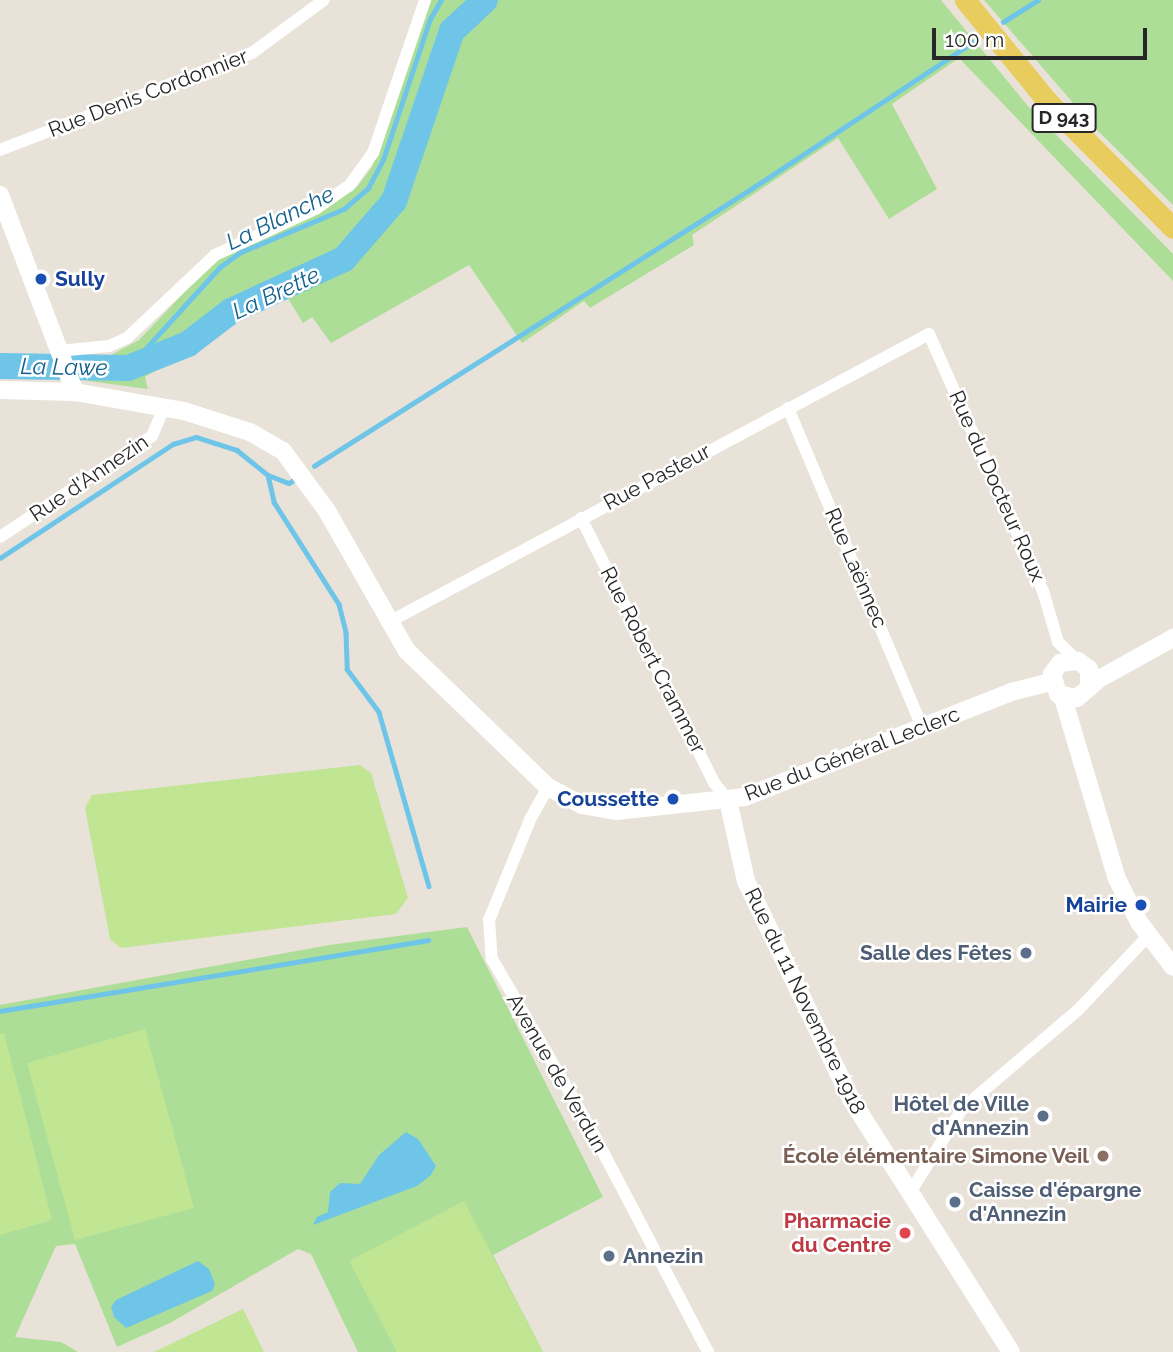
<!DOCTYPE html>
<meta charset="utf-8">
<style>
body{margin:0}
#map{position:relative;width:1173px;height:1352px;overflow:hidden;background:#e9e2d9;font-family:Raleway,sans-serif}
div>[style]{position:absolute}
.green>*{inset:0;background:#adde97}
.pitch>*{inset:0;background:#c0e593}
.water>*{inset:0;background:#6fc5e8}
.stream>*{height:4.5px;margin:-2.25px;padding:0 2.25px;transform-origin:2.25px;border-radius:2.25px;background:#6fc5e8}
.river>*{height:26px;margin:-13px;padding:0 13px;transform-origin:13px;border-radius:13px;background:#6fc5e8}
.street>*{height:12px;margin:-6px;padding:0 6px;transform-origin:6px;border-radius:6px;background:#fff}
.secondary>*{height:18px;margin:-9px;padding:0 9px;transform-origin:9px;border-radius:9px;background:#fff}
.primary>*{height:21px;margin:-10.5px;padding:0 10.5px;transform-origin:10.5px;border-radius:10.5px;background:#e9cc5e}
.dots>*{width:19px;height:19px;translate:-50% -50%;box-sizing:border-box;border:4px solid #fff;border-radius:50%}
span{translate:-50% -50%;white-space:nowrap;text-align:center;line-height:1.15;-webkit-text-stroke:5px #fff;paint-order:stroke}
.shield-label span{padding:2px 5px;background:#fff;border:2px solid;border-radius:5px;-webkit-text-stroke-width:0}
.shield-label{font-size:19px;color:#272727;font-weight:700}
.street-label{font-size:21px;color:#272727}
.transit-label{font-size:21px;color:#164399;font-weight:700}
.left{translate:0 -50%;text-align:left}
.right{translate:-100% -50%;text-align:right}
.service-label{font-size:21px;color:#4e5e75;font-weight:700}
.education-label{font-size:21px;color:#785e54;font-weight:700}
.health-label{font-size:21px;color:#be3a42;font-weight:700}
.water-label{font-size:23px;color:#13618f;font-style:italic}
.scale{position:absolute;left:932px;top:28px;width:215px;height:32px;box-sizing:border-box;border:4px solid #272727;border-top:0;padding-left:9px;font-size:21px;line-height:24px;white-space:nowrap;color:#272727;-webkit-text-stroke:5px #fff;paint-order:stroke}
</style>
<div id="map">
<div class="green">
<div style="clip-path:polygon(431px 0,941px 0,1027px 105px,1173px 254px,1173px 281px,959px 58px,892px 104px,937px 189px,889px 219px,838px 138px,692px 235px,694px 245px,590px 308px,584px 301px,522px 343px,469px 265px,331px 343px,312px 317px,303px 323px,284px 292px,219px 323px,178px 351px,168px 363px,145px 377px,148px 389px,88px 381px,84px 357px,111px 355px,139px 340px,217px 258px,319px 213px,357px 187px,372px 167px)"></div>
<div style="clip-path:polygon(984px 0,1173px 0,1173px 205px,1094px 127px)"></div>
<div style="clip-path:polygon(467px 927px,603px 1197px,493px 1255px,543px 1352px,358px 1352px,311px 1254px,298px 1249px,170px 1323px,117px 1347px,75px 1244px,56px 1246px,15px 1337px,61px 1342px,78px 1352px,0 1352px,0 1005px,329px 945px)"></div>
</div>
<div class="pitch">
<div style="clip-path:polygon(360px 765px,371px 773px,408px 898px,396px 914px,121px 948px,110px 939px,85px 808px,92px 795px)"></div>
<div style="clip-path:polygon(145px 1029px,194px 1208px,75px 1240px,27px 1063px)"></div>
<div style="clip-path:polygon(4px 1033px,52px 1220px,0 1235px,0 1034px)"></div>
<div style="clip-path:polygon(464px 1201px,492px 1255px,543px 1352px,397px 1352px,349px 1261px)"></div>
<div style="clip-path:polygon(243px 1309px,264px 1352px,154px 1352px)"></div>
</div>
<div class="water">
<div style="clip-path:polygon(406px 1132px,418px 1139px,436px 1166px,431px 1175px,417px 1186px,313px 1225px,317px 1217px,328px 1212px,330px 1192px,340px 1183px,360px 1184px,379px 1155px)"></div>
<div style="clip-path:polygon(198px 1261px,209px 1269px,215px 1284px,212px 1291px,126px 1328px,114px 1317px,111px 1307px,116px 1300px)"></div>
</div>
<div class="stream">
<div style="left:1003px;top:22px;width:41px;rotate:-32.2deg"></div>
<div style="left:128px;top:368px;width:137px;rotate:-47.7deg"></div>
<div style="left:220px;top:267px;width:26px;rotate:-36deg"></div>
<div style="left:241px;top:252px;width:112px;rotate:-22.7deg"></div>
<div style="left:344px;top:209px;width:32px;rotate:-41deg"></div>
<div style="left:368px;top:188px;width:32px;rotate:-62deg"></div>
<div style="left:383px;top:160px;width:149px;rotate:-71.6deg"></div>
<div style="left:430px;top:19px;width:22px;rotate:-60deg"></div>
<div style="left:314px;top:466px;width:517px;rotate:-32.37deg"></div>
<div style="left:751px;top:189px;width:268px;rotate:-33.5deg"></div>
<div style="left:268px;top:475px;width:28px;rotate:77deg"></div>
<div style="left:274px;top:502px;width:121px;rotate:57.5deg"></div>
<div style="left:339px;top:604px;width:30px;rotate:76deg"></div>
<div style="left:346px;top:633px;width:36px;rotate:88deg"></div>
<div style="left:347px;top:669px;width:54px;rotate:53.3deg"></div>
<div style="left:379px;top:712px;width:181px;rotate:74deg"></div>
<div style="left:0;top:558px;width:207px;rotate:-33.4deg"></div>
<div style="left:173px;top:444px;width:24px;rotate:-17deg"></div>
<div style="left:196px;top:437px;width:43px;rotate:17.6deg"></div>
<div style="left:237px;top:450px;width:40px;rotate:39deg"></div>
<div style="left:268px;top:475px;width:22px;rotate:21deg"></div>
<div style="left:289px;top:483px;width:9px;rotate:-32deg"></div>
<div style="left:0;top:1011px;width:434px;rotate:-9.4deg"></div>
</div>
<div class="river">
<div style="left:0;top:366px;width:128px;rotate:0.9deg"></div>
<div style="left:128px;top:368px;width:65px;rotate:-21.8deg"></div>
<div style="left:188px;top:344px;width:54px;rotate:-37.5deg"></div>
<div style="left:231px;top:311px;width:124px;rotate:-24.7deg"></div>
<div style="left:344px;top:259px;width:77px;rotate:-49.2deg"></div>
<div style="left:394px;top:201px;width:180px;rotate:-71.2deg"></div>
<div style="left:452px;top:31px;width:45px;rotate:-43.2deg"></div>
</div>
<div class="street">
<div style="left:0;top:150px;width:270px;rotate:-21.1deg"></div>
<div style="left:252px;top:53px;width:89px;rotate:-36.4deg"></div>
<div style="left:59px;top:351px;width:50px;rotate:-5.7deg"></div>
<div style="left:109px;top:346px;width:20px;rotate:-24deg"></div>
<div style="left:127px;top:338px;width:121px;rotate:-43.3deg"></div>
<div style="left:215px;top:255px;width:112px;rotate:-24.7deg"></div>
<div style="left:317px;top:208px;width:39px;rotate:-35deg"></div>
<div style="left:349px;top:186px;width:41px;rotate:-54deg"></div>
<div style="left:373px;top:153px;width:162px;rotate:-71.2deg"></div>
<div style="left:788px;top:408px;width:348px;rotate:67.2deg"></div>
<div style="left:581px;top:518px;width:298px;rotate:63.3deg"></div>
<div style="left:715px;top:784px;width:21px;rotate:51deg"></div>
<div style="left:0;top:537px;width:182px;rotate:-33.6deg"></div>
<div style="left:152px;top:436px;width:30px;rotate:-67deg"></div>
<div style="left:387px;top:623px;width:614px;rotate:-28.07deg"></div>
<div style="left:929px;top:334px;width:281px;rotate:66.1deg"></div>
<div style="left:1043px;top:591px;width:53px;rotate:73.6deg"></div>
<div style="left:1058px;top:642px;width:28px;rotate:44deg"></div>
<div style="left:548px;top:787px;width:38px;rotate:119deg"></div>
<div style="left:530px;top:820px;width:108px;rotate:112.3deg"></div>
<div style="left:489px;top:920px;width:39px;rotate:86deg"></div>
<div style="left:492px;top:959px;width:199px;rotate:59.8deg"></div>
<div style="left:592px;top:1131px;width:250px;rotate:62.3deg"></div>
<div style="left:911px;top:1191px;width:97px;rotate:-58.1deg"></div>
<div style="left:962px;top:1109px;width:154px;rotate:-40.5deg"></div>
<div style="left:1079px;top:1009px;width:102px;rotate:-46.6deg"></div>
</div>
<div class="secondary">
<div style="left:0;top:195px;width:211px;rotate:69.2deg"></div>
<div style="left:0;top:390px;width:75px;rotate:1.5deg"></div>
<div style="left:75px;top:392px;width:111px;rotate:9.9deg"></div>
<div style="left:184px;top:411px;width:69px;rotate:17.7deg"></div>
<div style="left:250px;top:432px;width:38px;rotate:30deg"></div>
<div style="left:283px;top:451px;width:74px;rotate:53.7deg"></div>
<div style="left:327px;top:511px;width:161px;rotate:60.3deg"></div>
<div style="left:407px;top:651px;width:196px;rotate:44deg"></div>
<div style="left:548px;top:787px;width:38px;rotate:28deg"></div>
<div style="left:582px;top:805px;width:35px;rotate:10deg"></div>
<div style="left:616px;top:811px;width:130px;rotate:-6.2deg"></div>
<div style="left:745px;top:797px;width:286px;rotate:-21.5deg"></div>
<div style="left:1011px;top:692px;width:41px;rotate:-14deg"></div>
<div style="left:1089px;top:688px;width:19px;rotate:-90deg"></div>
<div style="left:1089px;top:669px;width:14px;rotate:-144deg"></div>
<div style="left:1078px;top:661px;width:18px;rotate:174deg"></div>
<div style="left:1060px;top:663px;width:14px;rotate:126deg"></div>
<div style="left:1052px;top:674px;width:21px;rotate:73deg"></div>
<div style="left:1058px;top:694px;width:19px;rotate:12deg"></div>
<div style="left:1077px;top:698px;width:29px;rotate:-41deg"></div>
<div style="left:1099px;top:679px;width:85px;rotate:-29deg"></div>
<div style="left:1063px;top:698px;width:189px;rotate:73.4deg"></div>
<div style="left:1117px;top:879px;width:48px;rotate:62.9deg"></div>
<div style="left:1139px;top:922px;width:56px;rotate:52.9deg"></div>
<div style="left:728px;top:800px;width:83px;rotate:77.5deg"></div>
<div style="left:746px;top:881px;width:242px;rotate:64.3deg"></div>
<div style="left:851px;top:1099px;width:299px;rotate:57.7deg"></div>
</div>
<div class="primary">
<div style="left:965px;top:0;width:130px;rotate:50.9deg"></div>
<div style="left:1047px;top:101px;width:179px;rotate:45.2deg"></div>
</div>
<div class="dots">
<div style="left:41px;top:279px;background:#1a4fb4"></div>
<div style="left:673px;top:799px;background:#1a4fb4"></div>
<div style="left:1141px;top:905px;background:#1a4fb4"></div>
<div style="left:1026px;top:953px;background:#5c6f8a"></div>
<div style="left:1043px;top:1116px;background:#5c6f8a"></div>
<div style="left:1103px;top:1156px;background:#8d6e63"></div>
<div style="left:955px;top:1202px;background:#5c6f8a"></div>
<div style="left:905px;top:1233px;background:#e0444e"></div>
<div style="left:609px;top:1256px;background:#5c6f8a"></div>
</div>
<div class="shield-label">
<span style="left:1064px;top:118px">D 943</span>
</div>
<div class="street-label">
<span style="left:148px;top:93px;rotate:-21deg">Rue Denis Cordonnier</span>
<span style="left:657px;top:477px;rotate:-28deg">Rue Pasteur</span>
<span style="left:89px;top:478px;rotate:-34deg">Rue d'Annezin</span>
<span style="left:997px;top:486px;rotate:66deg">Rue du Docteur Roux</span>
<span style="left:856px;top:568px;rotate:67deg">Rue Laënnec</span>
<span style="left:653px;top:660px;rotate:63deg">Rue Robert Crammer</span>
<span style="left:852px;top:754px;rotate:-21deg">Rue du Général Leclerc</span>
<span style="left:805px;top:1001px;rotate:64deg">Rue du 11 Novembre 1918</span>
<span style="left:557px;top:1073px;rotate:60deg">Avenue de Verdun</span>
</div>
<div class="transit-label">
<span class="left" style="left:55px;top:279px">Sully</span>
<span class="right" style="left:659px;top:799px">Coussette</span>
<span class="right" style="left:1127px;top:905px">Mairie</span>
</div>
<div class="service-label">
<span class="right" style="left:1012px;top:953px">Salle des Fêtes</span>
<span class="right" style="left:1029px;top:1116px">Hôtel de Ville<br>d'Annezin</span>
<span class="left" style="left:969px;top:1202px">Caisse d'épargne<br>d'Annezin</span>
<span class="left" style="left:623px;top:1256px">Annezin</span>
</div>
<div class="education-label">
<span class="right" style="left:1089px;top:1156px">École élémentaire Simone Veil</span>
</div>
<div class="health-label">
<span class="right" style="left:891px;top:1233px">Pharmacie<br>du Centre</span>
</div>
<div class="water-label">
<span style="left:280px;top:218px;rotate:-26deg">La Blanche</span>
<span style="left:276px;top:293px;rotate:-25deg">La Brette</span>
<span style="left:64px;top:367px;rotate:1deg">La Lawe</span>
</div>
<div class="scale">100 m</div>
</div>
